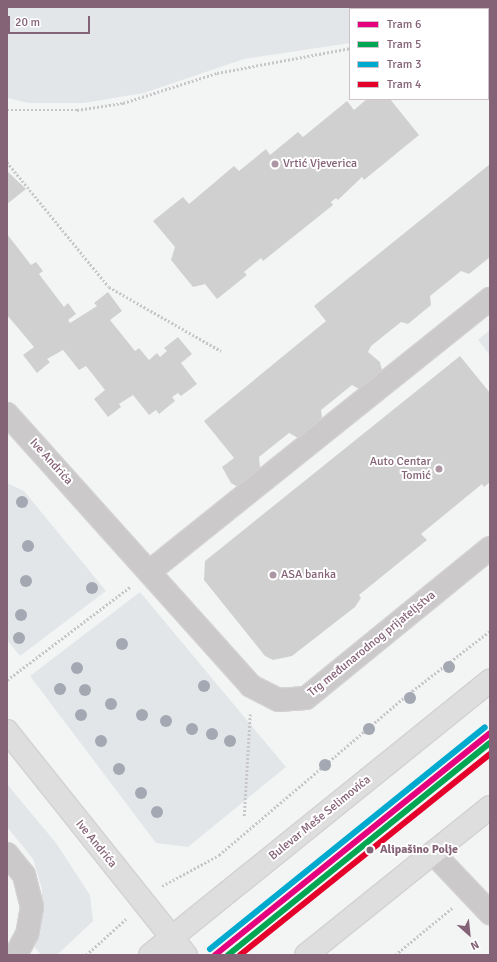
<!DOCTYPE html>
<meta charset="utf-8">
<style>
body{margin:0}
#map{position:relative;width:497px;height:962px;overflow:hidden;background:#f3f5f5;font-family:Signika,sans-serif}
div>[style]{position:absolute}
.green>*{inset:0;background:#e3e6e9}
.building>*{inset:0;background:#d1d0d1}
.path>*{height:2.5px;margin-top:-1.25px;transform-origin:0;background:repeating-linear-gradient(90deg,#c8c6c8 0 2px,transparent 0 4px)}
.roads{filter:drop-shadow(1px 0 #d3d1d2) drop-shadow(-1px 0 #d3d1d2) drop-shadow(0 1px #d3d1d2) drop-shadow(0 -1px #d3d1d2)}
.minor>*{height:22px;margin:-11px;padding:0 11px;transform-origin:11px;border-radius:11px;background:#cbc9ca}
.major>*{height:22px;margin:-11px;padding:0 11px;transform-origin:11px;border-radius:11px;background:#dfdedf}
.tram-1>*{height:6px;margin:-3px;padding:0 3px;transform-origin:3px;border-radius:3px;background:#e5007d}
.tram-2>*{height:6px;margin:-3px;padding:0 3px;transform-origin:3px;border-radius:3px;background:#00a651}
.tram-3>*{height:6px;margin:-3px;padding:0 3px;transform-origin:3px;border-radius:3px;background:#00a9ce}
.tram-4>*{height:6px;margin:-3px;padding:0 3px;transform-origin:3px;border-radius:3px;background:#e4002b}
.trees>*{width:12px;height:12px;margin:-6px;border-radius:50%;background:#a4a8b2}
.dots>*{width:11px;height:11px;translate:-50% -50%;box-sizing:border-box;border:2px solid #fff;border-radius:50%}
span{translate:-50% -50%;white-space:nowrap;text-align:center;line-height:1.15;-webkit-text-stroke:4px #fff;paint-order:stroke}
.poi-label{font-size:12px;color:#856377}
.left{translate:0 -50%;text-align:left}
.right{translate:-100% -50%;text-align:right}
.street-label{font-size:12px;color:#856377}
.stop-label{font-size:12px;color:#856377;font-weight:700}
.frame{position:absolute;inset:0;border:8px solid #856377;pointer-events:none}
.legend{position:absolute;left:349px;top:8px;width:140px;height:92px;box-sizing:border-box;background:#fff;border:1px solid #cec1c9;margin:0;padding:5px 7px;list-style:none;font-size:12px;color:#856377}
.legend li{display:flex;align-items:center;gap:8px;height:20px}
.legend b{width:20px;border:1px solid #cec1c9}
.north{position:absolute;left:449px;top:914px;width:40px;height:40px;-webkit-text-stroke:3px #fff;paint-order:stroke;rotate:153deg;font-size:11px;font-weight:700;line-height:16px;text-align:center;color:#856377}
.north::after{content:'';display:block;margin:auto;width:14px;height:18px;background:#856377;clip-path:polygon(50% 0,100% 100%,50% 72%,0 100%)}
.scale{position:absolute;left:8px;top:16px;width:82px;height:18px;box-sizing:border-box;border:2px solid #856377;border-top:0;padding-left:5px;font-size:12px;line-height:14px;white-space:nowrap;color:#856377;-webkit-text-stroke:3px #fff;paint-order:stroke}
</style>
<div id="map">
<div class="green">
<div style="clip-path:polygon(7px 7px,490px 7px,490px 11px,350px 9px,350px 43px,244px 59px,144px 93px,84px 103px,29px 103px,7px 98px)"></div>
<div style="clip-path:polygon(490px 330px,490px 355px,478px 340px)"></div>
<div style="clip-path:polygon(7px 483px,24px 491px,106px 591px,20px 656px,7px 640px)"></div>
<div style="clip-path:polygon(140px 592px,286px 767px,188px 847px,156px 843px,30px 676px)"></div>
<div style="clip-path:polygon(7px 784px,56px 843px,90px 895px,93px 921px,57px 955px,41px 955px,31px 942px,40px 915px,42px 889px,33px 859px,7px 827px)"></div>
</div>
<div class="building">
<div style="clip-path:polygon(367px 99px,390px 99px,419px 135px,364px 180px,362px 177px,338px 200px,336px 198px,331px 202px,333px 205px,263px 261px,261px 258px,244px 272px,247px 275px,217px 299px,205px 284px,193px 287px,171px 260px,175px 247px,153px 221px,183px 197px,189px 204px,234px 166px,239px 171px,266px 149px,270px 155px,298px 132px,303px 137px,347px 101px,354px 110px)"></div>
<div style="clip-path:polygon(490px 164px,490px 257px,469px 274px,461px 271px,430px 296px,431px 305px,408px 324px,401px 322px,371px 346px,368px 352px,380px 362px,382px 370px,359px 389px,352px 385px,321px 410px,322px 419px,298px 438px,289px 433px,259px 457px,260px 468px,238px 487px,231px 483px,222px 467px,234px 458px,204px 421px,326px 321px,314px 306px)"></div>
<div style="clip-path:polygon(7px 171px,26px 189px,7px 204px)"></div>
<div style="clip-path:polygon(7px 234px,31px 265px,36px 262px,43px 271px,39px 274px,64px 307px,68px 303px,76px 314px,68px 320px,70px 323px,97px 306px,94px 303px,108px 292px,122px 311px,110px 320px,135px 351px,139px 348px,149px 360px,157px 353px,160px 357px,167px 351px,164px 348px,178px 337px,192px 354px,181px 363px,197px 384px,181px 396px,178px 393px,172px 397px,175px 401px,159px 414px,156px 410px,149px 415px,133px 395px,119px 404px,121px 407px,108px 417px,94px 399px,105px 390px,86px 366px,79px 370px,63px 350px,47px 359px,50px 362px,37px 373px,23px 355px,34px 347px,7px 315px)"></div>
<div style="clip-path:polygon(460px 356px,490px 393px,490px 482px,484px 487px,482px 484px,421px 534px,427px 540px,359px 595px,361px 598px,355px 607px,292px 656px,273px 660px,265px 656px,204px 580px,205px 561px)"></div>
</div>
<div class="path">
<div style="left:488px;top:17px;width:2px"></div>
<div style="left:7px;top:110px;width:70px"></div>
<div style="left:77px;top:110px;width:47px;rotate:-8.7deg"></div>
<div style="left:123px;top:103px;width:99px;rotate:-17.7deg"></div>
<div style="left:217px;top:73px;width:135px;rotate:-10.6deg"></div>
<div style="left:7px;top:162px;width:161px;rotate:50.8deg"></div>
<div style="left:109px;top:287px;width:129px;rotate:29.7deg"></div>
<div style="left:7px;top:680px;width:154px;rotate:-37.1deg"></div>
<div style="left:244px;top:816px;width:102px;rotate:-86.6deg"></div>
<div style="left:162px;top:886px;width:65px;rotate:-28.5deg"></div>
<div style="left:219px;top:855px;width:253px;rotate:-40.4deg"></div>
<div style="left:412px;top:691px;width:98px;rotate:-37.6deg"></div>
<div style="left:86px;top:955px;width:54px;rotate:-42deg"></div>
<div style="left:395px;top:955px;width:74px;rotate:-39.5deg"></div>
</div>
<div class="roads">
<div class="minor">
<div style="left:7px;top:414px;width:365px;rotate:48.1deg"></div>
<div style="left:251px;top:686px;width:30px;rotate:27deg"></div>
<div style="left:278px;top:700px;width:28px;rotate:-4deg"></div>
<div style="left:306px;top:698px;width:237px;rotate:-39.2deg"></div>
<div style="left:149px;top:572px;width:437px;rotate:-38.7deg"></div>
<div style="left:433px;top:853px;width:83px;rotate:46.5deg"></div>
<div style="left:7px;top:854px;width:27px;rotate:51deg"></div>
<div style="left:24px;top:875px;width:33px;rotate:76deg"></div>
<div style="left:32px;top:907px;width:27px;rotate:100deg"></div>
<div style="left:27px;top:934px;width:24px;rotate:118deg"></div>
</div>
<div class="major">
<div style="left:7px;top:731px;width:287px;rotate:51.4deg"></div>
<div style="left:150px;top:955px;width:437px;rotate:-38.9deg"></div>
<div style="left:306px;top:955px;width:236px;rotate:-38.8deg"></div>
</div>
</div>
<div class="tram-1">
<div style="left:215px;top:955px;width:353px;rotate:-38.9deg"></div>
</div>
<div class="tram-2">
<div style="left:228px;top:955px;width:337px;rotate:-39deg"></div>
</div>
<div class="tram-3">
<div style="left:210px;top:949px;width:353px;rotate:-38.9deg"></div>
</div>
<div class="tram-4">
<div style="left:240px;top:955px;width:321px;rotate:-38.8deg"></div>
</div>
<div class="trees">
<div style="left:22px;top:502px"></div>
<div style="left:28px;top:546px"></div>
<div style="left:26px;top:581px"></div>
<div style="left:92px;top:588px"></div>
<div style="left:21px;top:615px"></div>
<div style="left:19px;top:638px"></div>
<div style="left:122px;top:644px"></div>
<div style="left:449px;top:667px"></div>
<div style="left:77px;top:668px"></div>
<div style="left:204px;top:686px"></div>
<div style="left:60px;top:689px"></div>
<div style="left:85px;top:690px"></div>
<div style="left:410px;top:698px"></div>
<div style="left:111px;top:704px"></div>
<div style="left:81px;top:715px"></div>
<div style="left:142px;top:715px"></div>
<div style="left:166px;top:721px"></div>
<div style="left:192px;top:729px"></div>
<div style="left:369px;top:729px"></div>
<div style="left:212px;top:734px"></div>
<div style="left:101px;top:741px"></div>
<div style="left:230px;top:741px"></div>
<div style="left:325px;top:765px"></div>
<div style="left:119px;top:769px"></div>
<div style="left:141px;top:793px"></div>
<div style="left:157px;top:812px"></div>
</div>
<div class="dots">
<div style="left:275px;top:164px;background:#ac96a3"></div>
<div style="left:439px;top:469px;background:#ac96a3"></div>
<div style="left:273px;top:575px;background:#ac96a3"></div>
<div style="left:370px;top:850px;background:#856377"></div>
</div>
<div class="poi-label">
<span class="left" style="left:283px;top:164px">Vrtić Vjeverica</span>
<span class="right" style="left:431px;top:469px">Auto Centar<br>Tomić</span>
<span class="left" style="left:281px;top:575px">ASA banka</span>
</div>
<div class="street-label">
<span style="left:51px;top:462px;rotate:48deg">Ive Andrića</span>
<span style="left:372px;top:644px;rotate:-39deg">Trg međunarodnog prijateljstva</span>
<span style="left:320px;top:818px;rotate:-39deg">Bulevar Meše Selimovića</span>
<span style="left:96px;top:844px;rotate:51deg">Ive Andrića</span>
</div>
<div class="stop-label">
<span class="left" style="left:380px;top:850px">Alipašino Polje</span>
</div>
<div class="frame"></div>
<ul class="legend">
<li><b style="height:5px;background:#e5007d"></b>Tram 6</li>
<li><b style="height:5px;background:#00a651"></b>Tram 5</li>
<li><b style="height:5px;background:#00a9ce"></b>Tram 3</li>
<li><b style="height:5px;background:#e4002b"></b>Tram 4</li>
</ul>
<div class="north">N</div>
<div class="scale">20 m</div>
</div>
